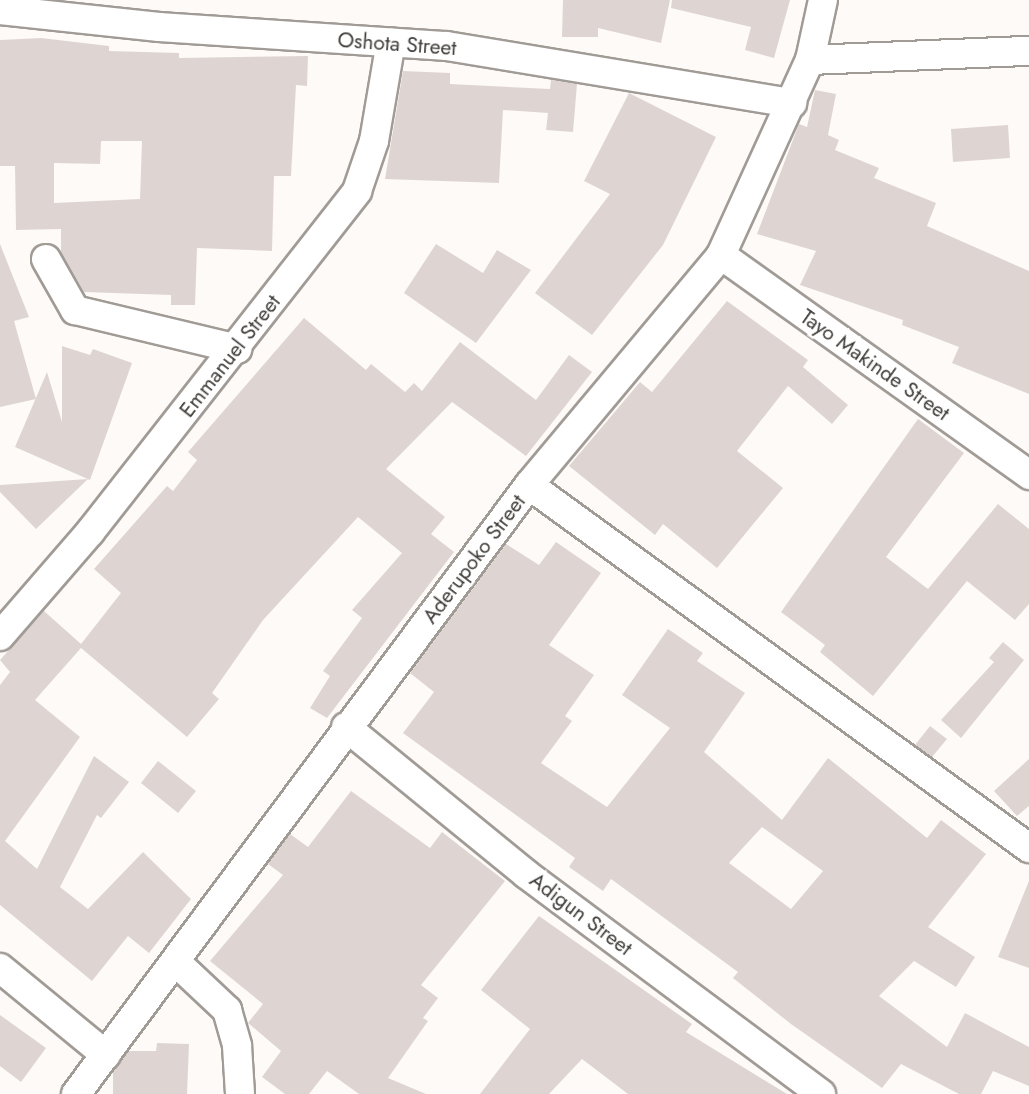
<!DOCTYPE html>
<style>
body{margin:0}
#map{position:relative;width:1029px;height:1094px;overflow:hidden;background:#fefaf7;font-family:Jost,sans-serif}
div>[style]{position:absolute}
.building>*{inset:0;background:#ded5d3}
.roads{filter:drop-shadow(2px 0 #a19b96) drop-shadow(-2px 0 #a19b96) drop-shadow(0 2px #a19b96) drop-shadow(0 -2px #a19b96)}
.minor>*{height:28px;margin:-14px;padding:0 14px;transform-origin:14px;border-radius:14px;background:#fff}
span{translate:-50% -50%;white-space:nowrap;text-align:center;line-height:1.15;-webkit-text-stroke:5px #fff;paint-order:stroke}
.street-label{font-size:21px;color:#3e3c39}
</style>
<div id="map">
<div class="building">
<div style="clip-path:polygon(563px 0,670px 0,661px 43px,598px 28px,598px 37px,562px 37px)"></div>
<div style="clip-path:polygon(672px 0,790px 0,774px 58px,745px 50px,751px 27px,671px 8px)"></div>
<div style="clip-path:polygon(evenodd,41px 38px,109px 46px,109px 51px,179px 53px,179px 58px,308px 56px,307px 86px,296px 85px,291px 176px,274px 176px,272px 251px,197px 248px,195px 305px,171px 305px,171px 295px,84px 292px,61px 252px,61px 229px,16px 230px,15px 166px,0 166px,0 40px,41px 38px,101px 141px,142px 141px,140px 199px,54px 203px,54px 163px,100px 164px,101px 141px)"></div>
<div style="clip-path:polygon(403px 71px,450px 73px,450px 84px,550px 89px,551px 80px,577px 84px,573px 132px,546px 130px,548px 113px,503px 110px,499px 183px,385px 179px)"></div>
<div style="clip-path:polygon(815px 90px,836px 94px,828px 135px,839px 140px,835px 150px,879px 168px,874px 178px,936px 203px,927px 226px,1029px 271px,1029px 394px,952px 363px,959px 347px,902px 325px,903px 320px,800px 285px,816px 251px,757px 234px,799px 124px,807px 127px)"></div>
<div style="clip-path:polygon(629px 93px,716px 137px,663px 245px,592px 335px,535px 293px,610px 194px,584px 181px)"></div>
<div style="clip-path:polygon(1008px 125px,1010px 158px,953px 162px,951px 129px)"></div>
<div style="clip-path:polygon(0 244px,29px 317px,14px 321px,36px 399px,0 407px)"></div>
<div style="clip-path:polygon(436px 244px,483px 273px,497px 250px,531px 270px,476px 343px,404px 293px)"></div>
<div style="clip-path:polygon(727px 301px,808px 360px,803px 367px,848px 405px,832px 424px,788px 386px,737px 451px,783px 488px,717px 568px,663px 524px,655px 535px,569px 466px,640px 382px,652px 392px)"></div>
<div style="clip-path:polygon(304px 318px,366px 370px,371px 364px,405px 392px,414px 383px,422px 391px,460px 342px,536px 400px,569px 355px,592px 372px,526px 456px,452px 402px,386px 469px,445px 517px,431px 534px,454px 552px,327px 718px,310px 708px,330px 676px,323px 671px,362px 618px,352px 610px,402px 553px,358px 517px,263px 620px,212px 693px,219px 699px,187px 737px,81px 648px,35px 700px,80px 737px,5px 841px,37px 869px,94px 756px,129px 782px,101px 818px,97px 815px,60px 887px,88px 909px,143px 852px,191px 899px,149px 953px,128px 936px,92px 981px,0 905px,0 685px,10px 672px,0 660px,44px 611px,81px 644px,121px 593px,94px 569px,167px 486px,173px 491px,197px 460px,188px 452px)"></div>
<div style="clip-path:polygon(62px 346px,90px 355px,93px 349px,132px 363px,90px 480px,15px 447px,47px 372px,62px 422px)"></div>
<div style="clip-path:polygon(918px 419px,964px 453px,886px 557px,928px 589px,998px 504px,1029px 529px,1029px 604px,1015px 620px,967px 581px,873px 696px,820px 652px,825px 645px,781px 612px)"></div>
<div style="clip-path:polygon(88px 479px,36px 529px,0 492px,0 485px)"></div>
<div style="clip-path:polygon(evenodd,556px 542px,601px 573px,549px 645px,594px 675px,565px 716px,572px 721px,541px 763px,607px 807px,670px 728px,622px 695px,668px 629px,703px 653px,697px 661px,745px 693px,704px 752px,782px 820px,828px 758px,927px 838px,941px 820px,986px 854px,928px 927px,975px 957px,956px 987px,914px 961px,879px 996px,947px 1047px,965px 1013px,1029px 1047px,1029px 1086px,993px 1071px,981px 1094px,959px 1094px,901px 1064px,882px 1088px,791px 1024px,733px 978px,738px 972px,611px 879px,603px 891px,569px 867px,575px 858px,403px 733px,434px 692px,410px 673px,506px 544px,539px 565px,556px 542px,762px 827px,823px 871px,791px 909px,729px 863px,762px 827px)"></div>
<div style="clip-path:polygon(1003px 642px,1024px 660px,961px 738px,941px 720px,994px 662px,989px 658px)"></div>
<div style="clip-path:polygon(930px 726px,947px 739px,932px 757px,915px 745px)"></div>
<div style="clip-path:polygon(1029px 759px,1029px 806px,1017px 816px,994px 791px)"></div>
<div style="clip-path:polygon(158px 761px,196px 791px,178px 813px,141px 783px)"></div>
<div style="clip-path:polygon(351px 791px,430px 848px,442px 832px,505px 881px,421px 985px,438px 998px,423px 1018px,428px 1021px,388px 1078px,426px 1094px,359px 1094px,327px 1071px,309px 1094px,285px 1094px,262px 1077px,281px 1051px,248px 1023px,263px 1004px,210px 961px,283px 875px,268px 864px,290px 834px,308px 847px)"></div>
<div style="clip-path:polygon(1029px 881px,1029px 968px,998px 957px)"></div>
<div style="clip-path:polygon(539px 916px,692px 1024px,686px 1032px,787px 1094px,628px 1094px,582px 1059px,549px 1094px,480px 1094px,530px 1029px,481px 990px)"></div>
<div style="clip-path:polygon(0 1015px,46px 1048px,21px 1082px,0 1066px)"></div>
<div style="clip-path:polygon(157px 1043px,189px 1044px,187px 1094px,113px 1094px,113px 1072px,128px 1051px,156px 1051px)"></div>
</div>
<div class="roads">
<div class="minor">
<div style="left:0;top:10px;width:160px;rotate:6.1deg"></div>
<div style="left:159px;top:27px;width:289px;rotate:3.8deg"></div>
<div style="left:447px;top:46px;width:350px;rotate:9.4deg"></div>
<div style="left:810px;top:60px;width:219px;rotate:-2.4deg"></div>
<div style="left:721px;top:255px;width:379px;rotate:35.5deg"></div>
<div style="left:46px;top:259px;width:59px;rotate:60.4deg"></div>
<div style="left:75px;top:310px;width:167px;rotate:13.5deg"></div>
<div style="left:529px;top:485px;width:618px;rotate:35.98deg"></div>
<div style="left:0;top:636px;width:138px;rotate:-49.1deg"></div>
<div style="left:90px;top:532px;width:433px;rotate:-51.9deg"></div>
<div style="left:357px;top:191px;width:53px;rotate:-71.2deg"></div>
<div style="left:374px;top:141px;width:100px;rotate:-80.3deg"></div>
<div style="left:346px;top:727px;width:232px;rotate:39.2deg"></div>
<div style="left:526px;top:874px;width:368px;rotate:36.7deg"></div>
<div style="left:177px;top:963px;width:69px;rotate:43.2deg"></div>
<div style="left:227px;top:1010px;width:37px;rotate:74deg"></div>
<div style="left:237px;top:1046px;width:48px;rotate:86.4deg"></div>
<div style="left:0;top:968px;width:137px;rotate:39.4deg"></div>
<div style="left:76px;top:1094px;width:759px;rotate:-53.36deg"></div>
<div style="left:529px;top:485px;width:300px;rotate:-50.1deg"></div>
<div style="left:721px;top:255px;width:214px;rotate:-65.5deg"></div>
<div style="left:810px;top:60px;width:61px;rotate:-77.8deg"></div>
</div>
</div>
<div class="street-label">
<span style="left:397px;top:44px;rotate:4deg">Oshota Street</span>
<span style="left:230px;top:356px;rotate:-52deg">Emmanuel Street</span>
<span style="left:875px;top:365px;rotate:35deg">Tayo Makinde Street</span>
<span style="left:474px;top:559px;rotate:-53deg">Aderupoko Street</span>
<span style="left:581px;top:914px;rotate:37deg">Adigun Street</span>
</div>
</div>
